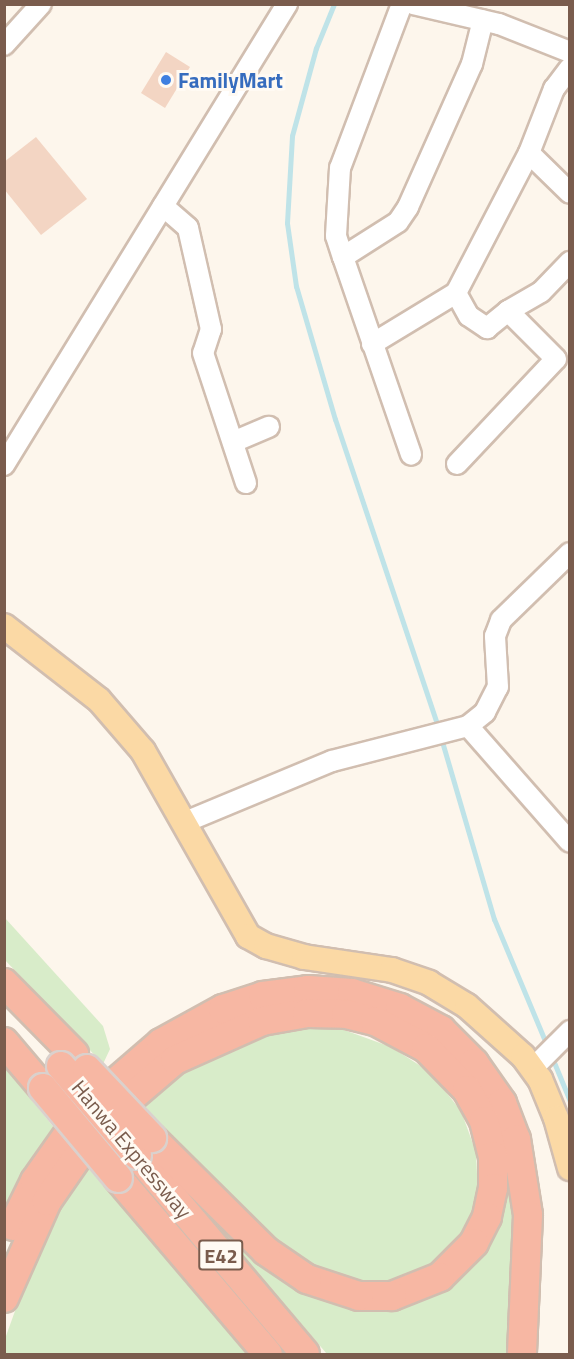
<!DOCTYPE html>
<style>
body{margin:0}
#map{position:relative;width:574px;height:1359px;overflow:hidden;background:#fdf6ec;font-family:"Titillium Web",sans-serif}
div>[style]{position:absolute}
.green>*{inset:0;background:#d8ecc9}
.stream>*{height:5px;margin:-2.5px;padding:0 2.5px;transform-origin:2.5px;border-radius:2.5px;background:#bfe3e8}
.building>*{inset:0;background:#f3d5c3}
.roads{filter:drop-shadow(2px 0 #d1beb0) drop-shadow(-2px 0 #d1beb0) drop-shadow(0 2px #d1beb0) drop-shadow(0 -2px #d1beb0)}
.minor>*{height:20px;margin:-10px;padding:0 10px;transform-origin:10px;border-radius:10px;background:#fff}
.major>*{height:24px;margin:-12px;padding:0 12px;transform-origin:12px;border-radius:12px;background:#fbd9a5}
.highway>*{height:28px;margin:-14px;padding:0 14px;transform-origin:14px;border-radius:14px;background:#f7b7a3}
.bridges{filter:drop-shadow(2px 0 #dad1cd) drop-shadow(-2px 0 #dad1cd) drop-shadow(0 2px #dad1cd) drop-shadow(0 -2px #dad1cd)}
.highway-bridge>*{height:28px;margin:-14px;padding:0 14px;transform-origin:14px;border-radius:14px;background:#f7b7a3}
.dots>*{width:16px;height:16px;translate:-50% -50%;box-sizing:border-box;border:3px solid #fffaf3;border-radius:50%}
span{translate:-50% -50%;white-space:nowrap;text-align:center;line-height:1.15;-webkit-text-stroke:6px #fffaf3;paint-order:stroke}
.shield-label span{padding:2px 4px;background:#fffaf3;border:2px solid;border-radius:4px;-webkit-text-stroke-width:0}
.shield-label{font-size:20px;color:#7a5c4d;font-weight:700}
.shop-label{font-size:21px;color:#366cbe;font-weight:700}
.left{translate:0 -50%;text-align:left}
.street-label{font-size:21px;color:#7a5c4d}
.frame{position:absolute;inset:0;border:6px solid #7a5c4d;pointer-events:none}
</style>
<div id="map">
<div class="green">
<div style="clip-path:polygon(5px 918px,103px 1026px,110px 1049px,103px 1064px,5px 960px)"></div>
<div style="clip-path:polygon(333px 1026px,391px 1047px,430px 1072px,461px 1111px,476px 1152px,478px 1197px,461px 1238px,435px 1266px,388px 1285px,345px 1284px,292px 1258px,138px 1102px,173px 1073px,282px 1027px)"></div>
<div style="clip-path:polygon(5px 1067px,56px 1130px,5px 1212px)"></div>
<div style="clip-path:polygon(497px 1137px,515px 1195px,510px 1354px,327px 1354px,223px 1233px,223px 1228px,313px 1295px,336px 1305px,371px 1311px,408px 1307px,456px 1282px,487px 1248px)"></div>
<div style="clip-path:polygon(84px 1161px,249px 1354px,5px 1354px,6px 1336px,41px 1239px)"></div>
</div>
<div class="stream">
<div style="left:334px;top:4px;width:48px;rotate:112.2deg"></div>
<div style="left:316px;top:48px;width:91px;rotate:105.3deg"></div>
<div style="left:292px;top:136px;width:87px;rotate:93.3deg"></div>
<div style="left:287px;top:223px;width:64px;rotate:81.9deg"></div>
<div style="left:296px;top:286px;width:139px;rotate:73.7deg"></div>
<div style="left:335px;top:419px;width:327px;rotate:71.5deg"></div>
<div style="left:441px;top:738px;width:189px;rotate:73.7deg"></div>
<div style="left:494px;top:919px;width:138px;rotate:67.3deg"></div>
<div style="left:551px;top:1055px;width:50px;rotate:67.6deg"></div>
</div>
<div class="building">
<div style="clip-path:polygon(166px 52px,190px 67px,165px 108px,141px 93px)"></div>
<div style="clip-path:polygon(36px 137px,87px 199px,41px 235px,4px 189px,4px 162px)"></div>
</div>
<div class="roads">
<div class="minor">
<div style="left:402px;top:4px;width:175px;rotate:110.7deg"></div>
<div style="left:340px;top:168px;width:68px;rotate:93.4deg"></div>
<div style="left:336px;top:236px;width:22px;rotate:72deg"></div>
<div style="left:343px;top:257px;width:65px;rotate:-32.5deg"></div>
<div style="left:398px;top:222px;width:18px;rotate:-56deg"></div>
<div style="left:408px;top:207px;width:157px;rotate:-65.9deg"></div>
<div style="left:472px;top:64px;width:45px;rotate:-76deg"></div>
<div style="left:413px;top:4px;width:88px;rotate:13.1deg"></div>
<div style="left:499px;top:24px;width:76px;rotate:21.5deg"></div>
<div style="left:4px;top:45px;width:55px;rotate:-47.9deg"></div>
<div style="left:529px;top:153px;width:57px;rotate:44.3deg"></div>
<div style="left:163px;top:206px;width:33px;rotate:41deg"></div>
<div style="left:188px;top:228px;width:104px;rotate:77.2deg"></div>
<div style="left:211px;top:329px;width:25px;rotate:108deg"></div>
<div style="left:203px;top:353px;width:137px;rotate:71.7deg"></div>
<div style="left:343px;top:257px;width:209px;rotate:71deg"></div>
<div style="left:456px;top:293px;width:158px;rotate:-62.5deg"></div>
<div style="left:529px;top:153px;width:69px;rotate:-68.7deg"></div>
<div style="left:554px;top:89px;width:26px;rotate:-53deg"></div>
<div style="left:372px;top:344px;width:98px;rotate:-31.3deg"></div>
<div style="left:456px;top:293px;width:26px;rotate:61deg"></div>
<div style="left:469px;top:316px;width:22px;rotate:34deg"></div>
<div style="left:487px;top:328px;width:27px;rotate:-39deg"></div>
<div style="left:233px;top:442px;width:39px;rotate:-23deg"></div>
<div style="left:457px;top:464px;width:144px;rotate:-46.7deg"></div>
<div style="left:556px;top:359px;width:68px;rotate:-135deg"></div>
<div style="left:508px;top:311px;width:38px;rotate:-30deg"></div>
<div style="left:541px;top:292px;width:42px;rotate:-46deg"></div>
<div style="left:4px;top:465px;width:541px;rotate:-58.45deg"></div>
<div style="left:468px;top:726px;width:154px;rotate:48.7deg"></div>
<div style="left:183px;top:823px;width:161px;rotate:-22.6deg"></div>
<div style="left:332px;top:761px;width:140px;rotate:-14.4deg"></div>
<div style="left:468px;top:726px;width:22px;rotate:-39deg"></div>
<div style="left:485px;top:712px;width:28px;rotate:-63deg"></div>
<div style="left:498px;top:687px;width:51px;rotate:-93.4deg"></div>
<div style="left:495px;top:636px;width:17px;rotate:-69deg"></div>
<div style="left:501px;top:620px;width:96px;rotate:-44.2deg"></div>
<div style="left:532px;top:1069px;width:54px;rotate:-45deg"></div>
</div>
<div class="major">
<div style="left:4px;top:626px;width:120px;rotate:37.9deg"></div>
<div style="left:99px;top:700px;width:67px;rotate:49.2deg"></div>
<div style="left:143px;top:751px;width:213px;rotate:60.4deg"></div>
<div style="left:248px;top:936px;width:21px;rotate:29deg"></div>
<div style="left:266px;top:946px;width:40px;rotate:16deg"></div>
<div style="left:304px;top:957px;width:89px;rotate:8.4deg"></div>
<div style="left:392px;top:970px;width:39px;rotate:19deg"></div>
<div style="left:429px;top:983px;width:44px;rotate:31.2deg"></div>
<div style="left:467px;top:1006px;width:75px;rotate:41.8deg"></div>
<div style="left:523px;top:1056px;width:29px;rotate:54deg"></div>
<div style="left:540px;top:1079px;width:42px;rotate:67.7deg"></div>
<div style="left:556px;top:1118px;width:52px;rotate:74.4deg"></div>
</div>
<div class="highway">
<div style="left:4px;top:983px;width:100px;rotate:45.4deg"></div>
<div style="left:4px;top:1042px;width:60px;rotate:49.7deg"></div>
<div style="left:137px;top:1155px;width:260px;rotate:49.8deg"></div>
<div style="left:118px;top:1178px;width:231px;rotate:49.6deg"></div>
<div style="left:13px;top:1226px;width:50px;rotate:-63.9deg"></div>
<div style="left:35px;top:1181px;width:92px;rotate:-54.8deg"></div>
<div style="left:88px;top:1106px;width:96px;rotate:-40.8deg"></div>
<div style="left:161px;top:1043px;width:71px;rotate:-28.7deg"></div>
<div style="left:223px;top:1009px;width:42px;rotate:-18deg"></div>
<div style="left:263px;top:996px;width:45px;rotate:-7.6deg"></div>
<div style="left:308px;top:990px;width:44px;rotate:3.9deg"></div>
<div style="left:352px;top:993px;width:50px;rotate:17.4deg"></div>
<div style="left:400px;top:1008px;width:47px;rotate:28.2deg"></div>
<div style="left:441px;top:1030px;width:47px;rotate:45deg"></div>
<div style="left:474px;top:1063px;width:49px;rotate:55deg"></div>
<div style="left:502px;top:1103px;width:39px;rotate:69deg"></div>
<div style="left:516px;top:1139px;width:77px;rotate:81deg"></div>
<div style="left:528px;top:1215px;width:139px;rotate:92.5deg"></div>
<div style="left:4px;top:1298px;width:106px;rotate:-66.1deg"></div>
<div style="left:47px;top:1201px;width:95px;rotate:-55.3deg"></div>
<div style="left:101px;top:1123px;width:97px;rotate:-40.4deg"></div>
<div style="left:175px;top:1060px;width:95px;rotate:-24.1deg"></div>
<div style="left:262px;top:1021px;width:46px;rotate:-10.1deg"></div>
<div style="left:307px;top:1013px;width:39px;rotate:1deg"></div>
<div style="left:346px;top:1014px;width:30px;rotate:14deg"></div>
<div style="left:375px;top:1021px;width:58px;rotate:27.9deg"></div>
<div style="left:426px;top:1048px;width:59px;rotate:45.7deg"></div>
<div style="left:467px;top:1090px;width:35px;rotate:61deg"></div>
<div style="left:484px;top:1121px;width:36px;rotate:76deg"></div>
<div style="left:493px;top:1156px;width:32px;rotate:90deg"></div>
<div style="left:493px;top:1188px;width:30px;rotate:102deg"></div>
<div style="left:487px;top:1217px;width:29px;rotate:117deg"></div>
<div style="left:474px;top:1243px;width:48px;rotate:135deg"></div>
<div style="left:440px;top:1277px;width:52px;rotate:158.4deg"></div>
<div style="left:392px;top:1296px;width:33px;rotate:180deg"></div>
<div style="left:359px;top:1296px;width:55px;rotate:-161.9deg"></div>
<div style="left:307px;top:1279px;width:50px;rotate:-145.7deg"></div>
<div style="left:266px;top:1251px;width:161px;rotate:-135.3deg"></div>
</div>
</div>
<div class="bridges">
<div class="highway-bridge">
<div style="left:61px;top:1066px;width:117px;rotate:49.5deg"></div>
<div style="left:87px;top:1069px;width:95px;rotate:46.7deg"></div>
<div style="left:43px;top:1088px;width:117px;rotate:50.2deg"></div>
</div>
</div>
<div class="dots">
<div style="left:166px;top:80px;background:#3f7fe0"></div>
</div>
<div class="shield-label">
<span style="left:221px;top:1255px">E42</span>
</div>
<div class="shop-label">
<span class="left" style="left:178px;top:80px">FamilyMart</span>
</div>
<div class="street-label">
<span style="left:132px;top:1149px;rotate:50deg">Hanwa Expressway</span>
</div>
<div class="frame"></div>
</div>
